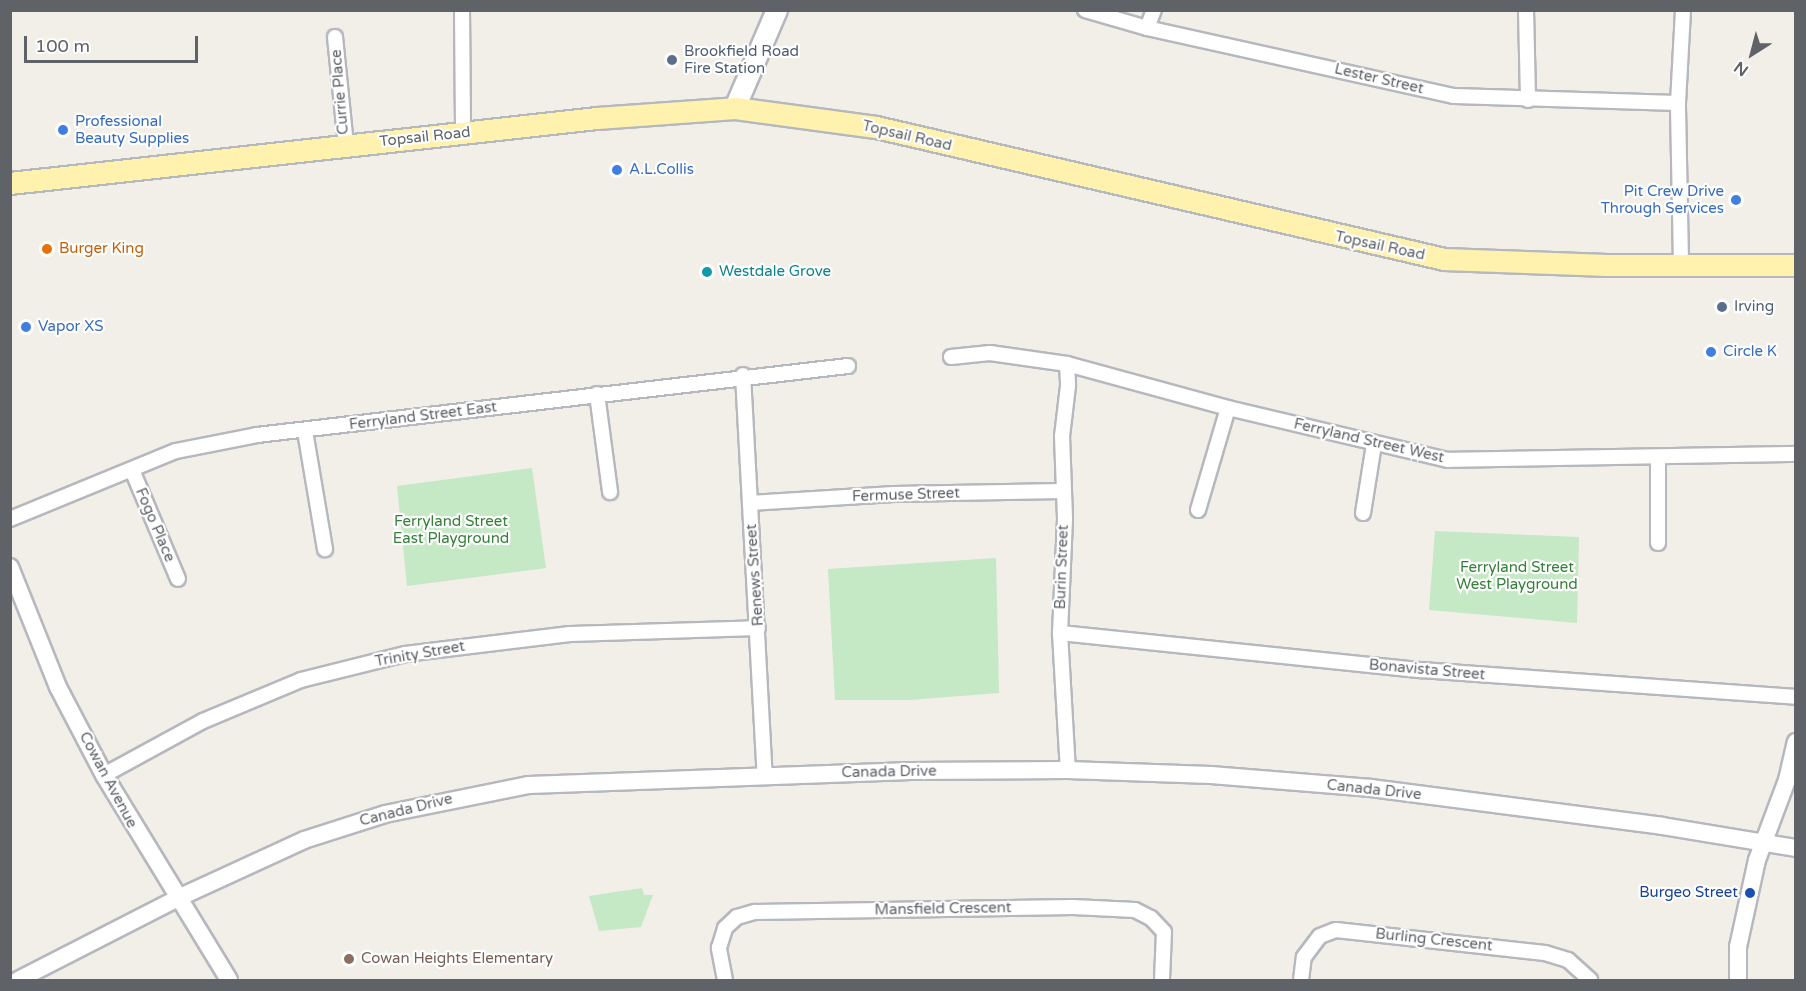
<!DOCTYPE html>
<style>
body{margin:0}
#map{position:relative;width:1806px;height:991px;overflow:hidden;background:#f1efe8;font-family:"Varela Round",sans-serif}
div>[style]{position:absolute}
.green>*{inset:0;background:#c5e8c5}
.roads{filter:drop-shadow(2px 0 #b5b8bc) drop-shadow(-2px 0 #b5b8bc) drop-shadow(0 2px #b5b8bc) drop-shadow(0 -2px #b5b8bc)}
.minor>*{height:14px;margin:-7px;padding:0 7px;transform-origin:7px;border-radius:7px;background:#fff}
.tertiary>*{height:16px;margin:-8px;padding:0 8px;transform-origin:8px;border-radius:8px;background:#fff}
.secondary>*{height:20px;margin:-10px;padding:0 10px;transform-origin:10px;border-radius:10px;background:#fff}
.primary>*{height:21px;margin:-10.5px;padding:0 10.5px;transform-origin:10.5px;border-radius:10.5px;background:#fff2af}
.dots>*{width:16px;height:16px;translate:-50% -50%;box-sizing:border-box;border:3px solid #fff;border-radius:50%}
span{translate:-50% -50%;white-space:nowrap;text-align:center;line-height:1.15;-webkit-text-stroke:4.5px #fff;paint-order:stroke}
.service-label{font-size:15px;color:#4e5e75}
.left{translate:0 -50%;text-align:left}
.street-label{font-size:15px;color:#5f6368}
.shop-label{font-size:15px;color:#366cbe}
.right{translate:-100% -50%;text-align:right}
.food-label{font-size:15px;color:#c56008}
.culture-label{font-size:15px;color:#0d838f}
.park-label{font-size:15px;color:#348238}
.transit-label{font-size:15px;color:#164399}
.education-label{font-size:15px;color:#785e54}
.frame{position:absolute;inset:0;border:12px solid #5f6368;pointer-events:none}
.north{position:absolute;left:1722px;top:24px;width:60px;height:60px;-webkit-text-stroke:4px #fff;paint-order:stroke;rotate:216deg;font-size:16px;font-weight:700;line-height:24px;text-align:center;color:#5f6368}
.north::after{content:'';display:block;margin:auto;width:21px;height:27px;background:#5f6368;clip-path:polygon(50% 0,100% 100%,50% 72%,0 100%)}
.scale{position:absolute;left:24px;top:36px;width:174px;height:27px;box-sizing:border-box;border:3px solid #5f6368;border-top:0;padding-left:8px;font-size:18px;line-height:21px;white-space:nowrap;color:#5f6368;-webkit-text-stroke:4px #fff;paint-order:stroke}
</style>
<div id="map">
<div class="green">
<div style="clip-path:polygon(532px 468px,546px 568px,407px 586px,397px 486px)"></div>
<div style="clip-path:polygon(1435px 531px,1579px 537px,1577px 623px,1429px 610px)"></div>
<div style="clip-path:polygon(996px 558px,999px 693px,909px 700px,835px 700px,828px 569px)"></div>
<div style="clip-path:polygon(642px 888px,644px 895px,653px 895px,641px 927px,599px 931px,589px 896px)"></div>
</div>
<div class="roads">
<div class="minor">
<div style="left:462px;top:10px;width:123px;rotate:89.5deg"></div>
<div style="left:1085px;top:10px;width:65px;rotate:16.2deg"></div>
<div style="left:1147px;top:28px;width:314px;rotate:12.5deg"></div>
<div style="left:1454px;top:96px;width:224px;rotate:1.8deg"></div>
<div style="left:1526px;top:10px;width:90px;rotate:88.7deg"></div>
<div style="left:1147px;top:28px;width:19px;rotate:-69deg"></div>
<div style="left:335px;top:37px;width:110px;rotate:84.2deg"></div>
<div style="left:1681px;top:263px;width:160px;rotate:-91.1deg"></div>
<div style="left:1678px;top:103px;width:93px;rotate:-86.9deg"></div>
<div style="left:951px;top:357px;width:39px;rotate:-6deg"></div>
<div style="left:990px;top:353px;width:78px;rotate:8.1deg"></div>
<div style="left:1067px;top:364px;width:167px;rotate:15.3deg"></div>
<div style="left:1228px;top:408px;width:226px;rotate:13.3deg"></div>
<div style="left:1448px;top:460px;width:348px;rotate:-1deg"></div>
<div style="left:1067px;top:364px;width:22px;rotate:87deg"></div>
<div style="left:1068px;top:386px;width:50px;rotate:96.8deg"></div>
<div style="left:1062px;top:436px;width:83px;rotate:87.9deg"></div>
<div style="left:1065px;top:519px;width:114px;rotate:92.5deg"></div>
<div style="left:1060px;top:633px;width:137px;rotate:86.7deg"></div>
<div style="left:743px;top:375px;width:401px;rotate:86.9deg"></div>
<div style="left:597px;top:394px;width:99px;rotate:82.4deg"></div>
<div style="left:305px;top:431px;width:120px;rotate:80.4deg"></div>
<div style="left:132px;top:470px;width:118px;rotate:67.1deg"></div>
<div style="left:750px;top:503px;width:144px;rotate:-3.6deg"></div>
<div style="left:894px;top:494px;width:168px;rotate:-1deg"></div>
<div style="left:1198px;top:510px;width:106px;rotate:-73.6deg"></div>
<div style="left:1363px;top:513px;width:70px;rotate:-80.9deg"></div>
<div style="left:10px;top:519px;width:179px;rotate:-22.3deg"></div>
<div style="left:176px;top:451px;width:83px;rotate:-11.2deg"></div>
<div style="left:257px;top:435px;width:595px;rotate:-6.66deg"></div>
<div style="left:1658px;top:543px;width:86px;rotate:-90deg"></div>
<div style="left:1060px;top:633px;width:363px;rotate:5.9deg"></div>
<div style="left:1421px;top:670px;width:376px;rotate:4.1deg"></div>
<div style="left:104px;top:775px;width:113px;rotate:-28.6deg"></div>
<div style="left:203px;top:721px;width:106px;rotate:-22.7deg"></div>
<div style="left:301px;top:680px;width:107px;rotate:-14deg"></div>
<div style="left:405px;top:654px;width:166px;rotate:-6.9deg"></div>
<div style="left:570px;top:634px;width:188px;rotate:-1.8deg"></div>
<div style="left:725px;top:980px;width:33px;rotate:-101deg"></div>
<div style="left:719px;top:948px;width:21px;rotate:-73deg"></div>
<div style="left:725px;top:928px;width:16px;rotate:-43deg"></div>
<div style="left:737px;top:917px;width:19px;rotate:-16deg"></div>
<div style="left:755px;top:912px;width:318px;rotate:-0.9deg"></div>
<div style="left:1073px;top:907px;width:62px;rotate:2.8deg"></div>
<div style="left:1135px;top:910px;width:18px;rotate:27deg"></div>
<div style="left:1151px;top:918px;width:19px;rotate:47deg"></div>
<div style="left:1164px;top:932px;width:48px;rotate:92.4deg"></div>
<div style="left:1301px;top:980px;width:23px;rotate:-83deg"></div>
<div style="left:1304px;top:957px;width:26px;rotate:-53deg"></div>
<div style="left:1320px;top:936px;width:17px;rotate:-21deg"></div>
<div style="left:1336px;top:930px;width:210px;rotate:6.3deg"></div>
<div style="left:1545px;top:953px;width:24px;rotate:17deg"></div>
<div style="left:1568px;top:960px;width:30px;rotate:42deg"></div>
</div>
<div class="tertiary">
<div style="left:10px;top:567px;width:129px;rotate:68.2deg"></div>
<div style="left:58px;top:687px;width:99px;rotate:62.4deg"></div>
<div style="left:104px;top:775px;width:240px;rotate:58.6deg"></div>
<div style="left:18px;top:980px;width:180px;rotate:-27.1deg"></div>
<div style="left:178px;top:898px;width:139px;rotate:-24.7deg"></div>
<div style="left:304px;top:840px;width:85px;rotate:-17.8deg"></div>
<div style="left:385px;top:814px;width:147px;rotate:-11.4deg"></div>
<div style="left:529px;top:785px;width:382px;rotate:-2.1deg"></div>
<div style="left:911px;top:771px;width:157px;rotate:-0.4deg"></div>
<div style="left:1068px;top:770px;width:143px;rotate:2deg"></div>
<div style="left:1211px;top:775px;width:161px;rotate:4.6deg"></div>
<div style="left:1371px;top:788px;width:293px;rotate:7.4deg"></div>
<div style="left:1662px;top:826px;width:136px;rotate:9.3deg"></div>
<div style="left:1738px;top:980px;width:33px;rotate:-90deg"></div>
<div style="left:1738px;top:947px;width:89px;rotate:-77.7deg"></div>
<div style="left:1757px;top:860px;width:85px;rotate:-69.4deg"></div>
<div style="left:1787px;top:780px;width:39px;rotate:-77deg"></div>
</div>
<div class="secondary">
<div style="left:735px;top:108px;width:107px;rotate:-66.8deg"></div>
</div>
<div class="primary">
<div style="left:10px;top:183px;width:591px;rotate:-6.32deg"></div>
<div style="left:597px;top:118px;width:138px;rotate:-4.1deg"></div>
<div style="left:735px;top:108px;width:142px;rotate:7.7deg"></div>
<div style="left:876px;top:127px;width:583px;rotate:13.08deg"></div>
<div style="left:1444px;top:259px;width:163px;rotate:2.1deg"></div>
<div style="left:1607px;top:265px;width:189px"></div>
</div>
</div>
<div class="dots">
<div style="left:672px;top:60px;background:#5c6f8a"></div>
<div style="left:63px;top:130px;background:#3f7fe0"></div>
<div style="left:617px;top:170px;background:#3f7fe0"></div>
<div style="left:1736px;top:200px;background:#3f7fe0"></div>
<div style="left:47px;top:249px;background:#e8710a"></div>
<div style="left:707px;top:272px;background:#0f9aa8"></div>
<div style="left:1722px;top:307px;background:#5c6f8a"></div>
<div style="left:26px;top:327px;background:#3f7fe0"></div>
<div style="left:1711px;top:352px;background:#3f7fe0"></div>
<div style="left:1750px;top:893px;background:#1a4fb4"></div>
<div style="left:349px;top:959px;background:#8d6e63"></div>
</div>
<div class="service-label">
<span class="left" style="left:684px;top:60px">Brookfield Road<br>Fire Station</span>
<span class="left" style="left:1734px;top:307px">Irving</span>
</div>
<div class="street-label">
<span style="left:1379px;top:79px;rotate:13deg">Lester Street</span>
<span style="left:340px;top:92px;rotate:-95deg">Currie Place</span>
<span style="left:907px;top:136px;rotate:13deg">Topsail Road</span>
<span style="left:425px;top:137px;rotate:-6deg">Topsail Road</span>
<span style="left:1380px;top:246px;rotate:12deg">Topsail Road</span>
<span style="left:423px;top:416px;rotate:-7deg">Ferryland Street East</span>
<span style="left:1369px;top:441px;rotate:13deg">Ferryland Street West</span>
<span style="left:906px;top:495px;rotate:-2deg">Fermuse Street</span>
<span style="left:155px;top:525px;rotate:67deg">Fogo Place</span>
<span style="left:1062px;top:567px;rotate:-88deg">Burin Street</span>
<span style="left:755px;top:575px;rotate:-94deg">Renews Street</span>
<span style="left:420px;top:654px;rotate:-10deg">Trinity Street</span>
<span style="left:1427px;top:670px;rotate:5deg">Bonavista Street</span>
<span style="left:889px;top:772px;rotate:-1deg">Canada Drive</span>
<span style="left:108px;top:780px;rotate:62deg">Cowan Avenue</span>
<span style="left:1374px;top:790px;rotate:6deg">Canada Drive</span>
<span style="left:406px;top:810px;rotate:-14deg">Canada Drive</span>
<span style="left:943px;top:909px;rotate:-1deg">Mansfield Crescent</span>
<span style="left:1434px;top:940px;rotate:6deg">Burling Crescent</span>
</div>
<div class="shop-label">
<span class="left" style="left:75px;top:130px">Professional<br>Beauty Supplies</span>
<span class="left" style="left:629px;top:170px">A.L.Collis</span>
<span class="right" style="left:1724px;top:200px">Pit Crew Drive<br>Through Services</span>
<span class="left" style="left:38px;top:327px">Vapor XS</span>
<span class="left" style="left:1723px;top:352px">Circle K</span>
</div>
<div class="food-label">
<span class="left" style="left:59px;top:249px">Burger King</span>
</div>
<div class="culture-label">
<span class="left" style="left:719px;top:272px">Westdale Grove</span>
</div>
<div class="park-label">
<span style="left:451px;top:530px">Ferryland Street<br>East Playground</span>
<span style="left:1517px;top:576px">Ferryland Street<br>West Playground</span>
</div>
<div class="transit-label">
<span class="right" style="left:1738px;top:893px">Burgeo Street</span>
</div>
<div class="education-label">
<span class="left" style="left:361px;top:959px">Cowan Heights Elementary</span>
</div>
<div class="frame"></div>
<div class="north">N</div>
<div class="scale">100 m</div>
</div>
